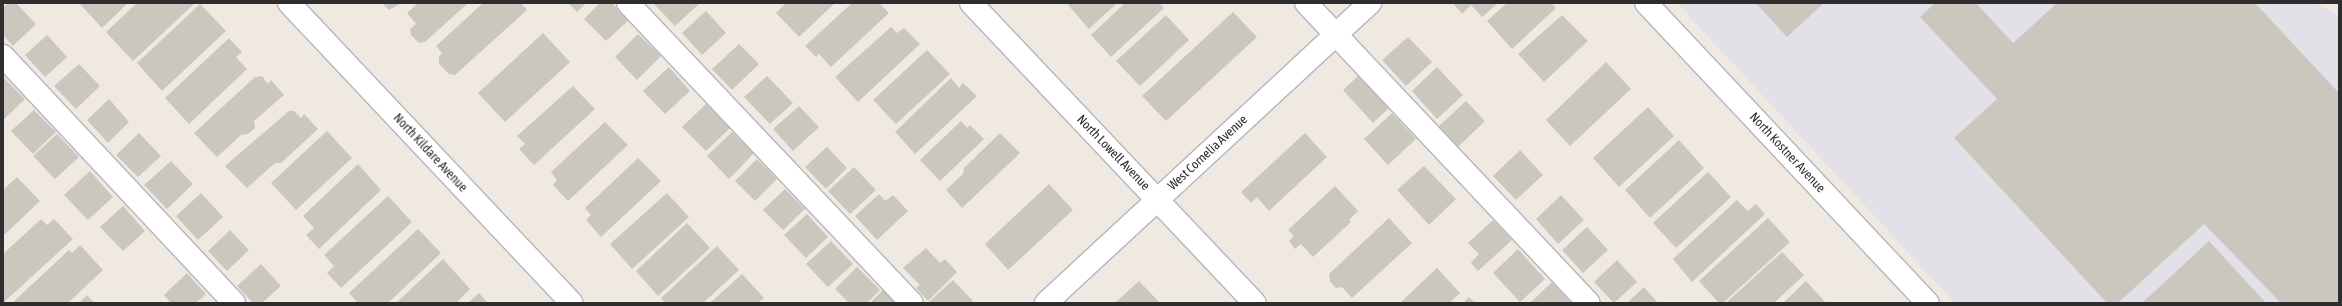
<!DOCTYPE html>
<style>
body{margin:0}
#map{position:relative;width:2342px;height:306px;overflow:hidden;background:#efe9e1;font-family:"Asap Condensed",sans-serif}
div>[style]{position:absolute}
.industrial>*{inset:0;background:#e3e1e8}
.building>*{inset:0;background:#cbc7bf}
.roads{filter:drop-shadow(1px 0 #b4b7c1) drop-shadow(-1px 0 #b4b7c1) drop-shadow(0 1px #b4b7c1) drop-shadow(0 -1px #b4b7c1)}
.minor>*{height:22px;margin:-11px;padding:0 11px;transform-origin:11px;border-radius:11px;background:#fff}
span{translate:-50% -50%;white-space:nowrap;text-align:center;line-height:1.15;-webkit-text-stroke:3px #fff;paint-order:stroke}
.street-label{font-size:13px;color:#2e2e2e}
.frame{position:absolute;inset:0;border:4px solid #2e2e2e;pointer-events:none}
</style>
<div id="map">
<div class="industrial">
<div style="clip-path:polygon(1677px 3px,2315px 3px,2339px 15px,2339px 303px,1955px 303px)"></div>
</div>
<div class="building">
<div style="clip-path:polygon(8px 3px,16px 3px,36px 24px,13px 46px,3px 35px,3px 8px)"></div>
<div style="clip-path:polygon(79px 3px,128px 3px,102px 28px)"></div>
<div style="clip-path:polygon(137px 3px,195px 3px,133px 61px,106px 32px)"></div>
<div style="clip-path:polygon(382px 3px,401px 3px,389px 10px)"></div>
<div style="clip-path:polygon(418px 3px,468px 3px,425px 42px,419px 43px,411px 35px,410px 29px,416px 24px,407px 13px)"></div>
<div style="clip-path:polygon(483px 3px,521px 3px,527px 10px,455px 75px,449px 74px,439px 64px,439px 57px,442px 53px,436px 46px)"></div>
<div style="clip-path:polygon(568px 3px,586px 3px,577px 12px)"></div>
<div style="clip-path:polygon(600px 3px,612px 3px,629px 20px,606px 41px,584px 19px)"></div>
<div style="clip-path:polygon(653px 3px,700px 3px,675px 26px)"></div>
<div style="clip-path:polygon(786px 3px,835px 3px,799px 37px,776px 13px)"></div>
<div style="clip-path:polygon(852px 3px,879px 3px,889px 13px,831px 67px,819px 54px,816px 57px,805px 46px)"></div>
<div style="clip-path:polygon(1070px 3px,1117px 3px,1089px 29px,1068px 5px)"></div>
<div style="clip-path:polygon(1125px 3px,1159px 3px,1164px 8px,1111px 57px,1091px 35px)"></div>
<div style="clip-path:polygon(1453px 3px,1498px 3px,1482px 17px,1471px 5px,1462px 14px)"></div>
<div style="clip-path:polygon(1507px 3px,1551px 3px,1556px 8px,1512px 49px,1487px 21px)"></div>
<div style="clip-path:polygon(1756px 3px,1824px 3px,1787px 37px)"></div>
<div style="clip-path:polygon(1935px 3px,1976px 3px,2013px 43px,2057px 3px,2255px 3px,2339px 93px,2339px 303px,2281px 303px,2204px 224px,2118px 303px,2107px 303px,1954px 138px,1997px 99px,1920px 17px)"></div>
<div style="clip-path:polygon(200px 4px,226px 31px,162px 91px,137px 63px)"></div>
<div style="clip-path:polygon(706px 11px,726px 33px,702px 55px,682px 33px)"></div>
<div style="clip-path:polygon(1233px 12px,1257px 37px,1166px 121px,1142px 96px)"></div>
<div style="clip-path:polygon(1166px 15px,1189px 40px,1140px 86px,1116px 61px)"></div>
<div style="clip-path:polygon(1562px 15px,1588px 41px,1544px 82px,1518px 54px)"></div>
<div style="clip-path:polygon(891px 27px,897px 33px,904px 28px,920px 44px,858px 102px,835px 77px)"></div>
<div style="clip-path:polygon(543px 33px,570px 62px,505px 122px,478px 93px)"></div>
<div style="clip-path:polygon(638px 34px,661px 56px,637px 80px,615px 57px)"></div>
<div style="clip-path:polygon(47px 35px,67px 57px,45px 77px,25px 55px)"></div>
<div style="clip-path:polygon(1408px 37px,1432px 62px,1406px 86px,1382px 60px)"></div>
<div style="clip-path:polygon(229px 38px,242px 52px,236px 57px,247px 69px,189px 124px,165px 98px)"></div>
<div style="clip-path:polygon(739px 44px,759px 64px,732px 90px,712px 69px)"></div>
<div style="clip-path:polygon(927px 50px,950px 74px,896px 124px,873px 100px)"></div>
<div style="clip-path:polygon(1606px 62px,1631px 89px,1570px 146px,1546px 120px)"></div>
<div style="clip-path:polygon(79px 64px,100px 86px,76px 109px,54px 86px)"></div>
<div style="clip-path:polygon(669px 67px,690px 91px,665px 114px,643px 91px)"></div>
<div style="clip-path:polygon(1437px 67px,1463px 95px,1437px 119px,1412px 91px)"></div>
<div style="clip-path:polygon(1360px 74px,1390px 107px,1373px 123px,1343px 90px)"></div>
<div style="clip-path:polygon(262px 76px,268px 84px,271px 80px,284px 95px,254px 121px,255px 128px,248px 134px,241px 135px,217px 157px,194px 133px,255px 77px)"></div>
<div style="clip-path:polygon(767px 76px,793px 103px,770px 124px,744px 97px)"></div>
<div style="clip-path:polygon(4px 78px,25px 99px,3px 120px,3px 79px)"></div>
<div style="clip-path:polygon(951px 78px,959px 88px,963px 83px,977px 96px,915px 154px,895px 132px)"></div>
<div style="clip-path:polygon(573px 86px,595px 109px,534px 165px,519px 149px,525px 144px,517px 136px)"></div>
<div style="clip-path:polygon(109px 99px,129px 122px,108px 143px,87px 120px)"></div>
<div style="clip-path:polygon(1466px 101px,1485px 121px,1458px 147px,1439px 126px)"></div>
<div style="clip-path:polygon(706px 104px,730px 128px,706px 151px,682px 127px)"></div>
<div style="clip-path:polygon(799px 106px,819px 127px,793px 151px,773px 129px)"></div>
<div style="clip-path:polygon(1648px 107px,1674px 136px,1619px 187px,1593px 158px)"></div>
<div style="clip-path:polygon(34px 110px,56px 132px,33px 154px,11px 131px)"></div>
<div style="clip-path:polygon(289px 111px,294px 111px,301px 118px,304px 114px,318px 129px,281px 163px,275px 163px,247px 188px,225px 166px)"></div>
<div style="clip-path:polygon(1392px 113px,1416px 139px,1388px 165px,1364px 139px)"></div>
<div style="clip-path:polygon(961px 121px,967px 128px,970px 125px,984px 139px,940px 181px,920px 160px)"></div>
<div style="clip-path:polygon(605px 122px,628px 145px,568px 201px,553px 185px,557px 180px,551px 172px)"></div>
<div style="clip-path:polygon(327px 131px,352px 158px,296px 210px,271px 183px)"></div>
<div style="clip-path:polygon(732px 132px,754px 153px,729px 179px,707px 156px)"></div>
<div style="clip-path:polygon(139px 133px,161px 156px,138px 177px,116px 155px)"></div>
<div style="clip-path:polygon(1000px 133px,1020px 153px,962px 208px,946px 190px,963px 174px,964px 168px)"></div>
<div style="clip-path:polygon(1305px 133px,1327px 157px,1269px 211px,1257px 197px,1251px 203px,1241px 192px)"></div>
<div style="clip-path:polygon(57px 134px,79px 157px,55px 179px,33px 156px)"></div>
<div style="clip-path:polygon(1679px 140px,1704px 168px,1650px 218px,1625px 190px)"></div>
<div style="clip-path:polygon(827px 147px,847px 168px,826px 189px,805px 167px)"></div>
<div style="clip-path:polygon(1520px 150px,1543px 175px,1516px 200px,1493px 176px)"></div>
<div style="clip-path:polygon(638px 158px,661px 181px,601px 237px,586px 220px,591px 215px,585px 208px)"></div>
<div style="clip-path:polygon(757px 159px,777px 179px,755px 201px,735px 181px)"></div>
<div style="clip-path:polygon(171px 161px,193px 184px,167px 209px,144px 185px)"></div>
<div style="clip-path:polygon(358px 164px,381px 190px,319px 249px,306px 235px,314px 228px,303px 216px)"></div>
<div style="clip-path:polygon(1424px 166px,1456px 199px,1429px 225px,1397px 190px)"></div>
<div style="clip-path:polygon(854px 167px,876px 190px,850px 214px,828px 191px)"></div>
<div style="clip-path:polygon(90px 171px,113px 197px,88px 220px,64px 195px)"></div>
<div style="clip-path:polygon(1708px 172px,1731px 197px,1676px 248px,1653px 223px)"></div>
<div style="clip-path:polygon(17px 177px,40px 201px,3px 236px,3px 190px)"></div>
<div style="clip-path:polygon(1049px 184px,1073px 210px,1008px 270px,985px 244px)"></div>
<div style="clip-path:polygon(1335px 186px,1358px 211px,1349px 220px,1351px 222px,1313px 257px,1301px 244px,1295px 249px,1289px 241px,1294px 236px,1288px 230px)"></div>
<div style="clip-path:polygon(785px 189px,805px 209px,783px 230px,763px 210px)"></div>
<div style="clip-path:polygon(201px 193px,223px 217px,198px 240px,176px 216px)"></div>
<div style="clip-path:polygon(667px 193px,689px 217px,632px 269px,610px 244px)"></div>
<div style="clip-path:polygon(879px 194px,885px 201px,893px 195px,908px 211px,877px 240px,855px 216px)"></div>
<div style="clip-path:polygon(1561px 195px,1584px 220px,1558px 244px,1536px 219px)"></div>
<div style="clip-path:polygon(388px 196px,412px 222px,341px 288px,327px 273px,334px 266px,324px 255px)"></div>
<div style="clip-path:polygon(1737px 200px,1748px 211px,1756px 204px,1765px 214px,1692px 282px,1673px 259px)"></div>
<div style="clip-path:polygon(123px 206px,145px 231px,123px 251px,100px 227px)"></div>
<div style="clip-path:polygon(807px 214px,828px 237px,806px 258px,784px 235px)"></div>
<div style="clip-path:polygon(1389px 218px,1412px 243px,1352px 298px,1342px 287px,1336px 288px,1330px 281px,1329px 274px)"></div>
<div style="clip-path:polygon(1768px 218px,1790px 242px,1723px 303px,1719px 303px,1699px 281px)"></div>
<div style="clip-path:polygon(41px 219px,47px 225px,54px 219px,73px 239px,3px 303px,3px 254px)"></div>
<div style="clip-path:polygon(1493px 220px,1512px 240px,1478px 271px,1471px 263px,1479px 254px,1468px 243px)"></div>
<div style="clip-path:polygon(687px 223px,710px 248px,658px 296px,636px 271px)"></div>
<div style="clip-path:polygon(1587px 227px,1608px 250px,1583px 273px,1562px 250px)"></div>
<div style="clip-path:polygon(418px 229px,441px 253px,388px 303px,358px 303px,349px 293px)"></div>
<div style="clip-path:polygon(230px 230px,249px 250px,227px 271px,208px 251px)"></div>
<div style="clip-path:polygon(831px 241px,853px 264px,828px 287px,806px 264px)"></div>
<div style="clip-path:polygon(2209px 241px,2266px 303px,2142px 303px)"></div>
<div style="clip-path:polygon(80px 245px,103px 270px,68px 303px,12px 303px,69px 250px,72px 253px)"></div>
<div style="clip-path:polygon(717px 246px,739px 270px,703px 303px,665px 303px,661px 298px)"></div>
<div style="clip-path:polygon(926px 248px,940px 263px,945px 259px,957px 272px,928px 301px,916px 288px,920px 285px,903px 268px)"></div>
<div style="clip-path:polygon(1518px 249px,1545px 279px,1520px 302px,1493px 273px)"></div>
<div style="clip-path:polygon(1782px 252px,1804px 275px,1774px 303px,1730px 303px,1728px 301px)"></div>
<div style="clip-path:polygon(443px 259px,470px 289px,456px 303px,396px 303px)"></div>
<div style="clip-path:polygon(1617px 260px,1637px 282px,1614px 303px,1594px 282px)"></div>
<div style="clip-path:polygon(261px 264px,281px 286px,262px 303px,253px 303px,237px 286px)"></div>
<div style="clip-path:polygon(857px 267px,880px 290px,867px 303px,849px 303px,835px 289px)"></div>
<div style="clip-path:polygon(1437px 268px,1460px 293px,1449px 303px,1400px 303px)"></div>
<div style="clip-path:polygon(187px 273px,206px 294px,196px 303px,171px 303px,164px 295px)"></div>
<div style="clip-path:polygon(742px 274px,764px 298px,758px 303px,710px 303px)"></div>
<div style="clip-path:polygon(953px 280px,973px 301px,970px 303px,931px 303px,930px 301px)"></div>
<div style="clip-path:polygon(1139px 281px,1160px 303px,1115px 303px)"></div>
<div style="clip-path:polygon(1806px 281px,1826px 303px,1783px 303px)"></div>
<div style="clip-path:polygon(1552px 282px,1571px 303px,1530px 303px)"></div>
<div style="clip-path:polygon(1644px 287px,1658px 303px,1627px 303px)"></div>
<div style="clip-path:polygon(884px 289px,897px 303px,870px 303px)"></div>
<div style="clip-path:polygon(479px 293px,488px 303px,468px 303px)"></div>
<div style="clip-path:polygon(87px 295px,94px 303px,79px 303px)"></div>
<div style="clip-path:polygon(1469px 297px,1475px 303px,1463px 303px)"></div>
</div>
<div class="roads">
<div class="minor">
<div style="left:289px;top:3px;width:412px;rotate:46.7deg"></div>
<div style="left:628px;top:3px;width:413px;rotate:46.6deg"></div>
<div style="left:971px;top:3px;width:413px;rotate:46.6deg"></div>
<div style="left:1306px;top:3px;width:412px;rotate:46.7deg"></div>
<div style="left:1646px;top:3px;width:412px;rotate:46.8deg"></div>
<div style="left:3px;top:56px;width:338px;rotate:46.9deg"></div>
<div style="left:1046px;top:303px;width:442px;rotate:-42.8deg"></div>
</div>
</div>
<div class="street-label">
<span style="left:430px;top:153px;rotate:47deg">North Kildare Avenue</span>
<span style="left:1113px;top:153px;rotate:46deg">North Lowell Avenue</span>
<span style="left:1208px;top:153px;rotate:-43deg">West Cornelia Avenue</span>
<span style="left:1787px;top:153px;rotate:47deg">North Kostner Avenue</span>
</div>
<div class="frame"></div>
</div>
